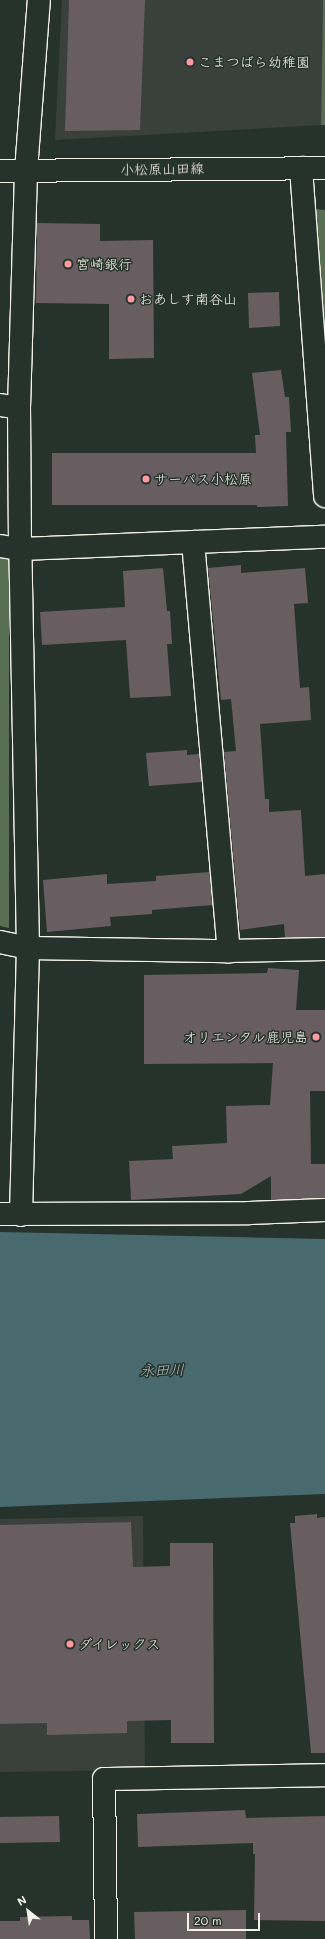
<!DOCTYPE html>
<meta charset="utf-8">
<style>
body{margin:0}
#map{position:relative;width:325px;height:1939px;overflow:hidden;background:#26332d;font-family:Mali,"Klee One",sans-serif}
div>[style]{position:absolute}
.built>*{inset:0;background:#3a403c}
.green>*{inset:0;background:#596f54}
.water>*{inset:0;background:#486a6f}
.building>*{inset:0;background:#685d60}
.roads{filter:drop-shadow(1px 0 #f4f1e8) drop-shadow(-1px 0 #f4f1e8) drop-shadow(0 1px #f4f1e8) drop-shadow(0 -1px #f4f1e8)}
.minor>*{height:22px;margin:-11px;padding:0 11px;transform-origin:11px;border-radius:11px;background:#26332d}
.tertiary>*{height:22px;margin:-11px;padding:0 11px;transform-origin:11px;border-radius:11px;background:#26332d}
.dots>*{width:11px;height:11px;translate:-50% -50%;box-sizing:border-box;border:2px solid #26332d;border-radius:50%}
span{translate:-50% -50%;white-space:nowrap;text-align:center;line-height:1.15;-webkit-text-stroke:3px #26332d;paint-order:stroke}
.poi-label{font-size:14px;color:#f4f1e8}
.left{translate:0 -50%;text-align:left}
.right{translate:-100% -50%;text-align:right}
.street-label{font-size:14px;color:#f4f1e8}
.water-label{font-size:15px;color:#afbbb8;font-style:italic}
.north{position:absolute;left:8px;top:1891px;width:40px;height:40px;-webkit-text-stroke:3px #26332d;paint-order:stroke;rotate:330deg;font-size:11px;font-weight:700;line-height:16px;text-align:center;color:#f4f1e8}
.north::after{content:'';display:block;margin:auto;width:14px;height:18px;background:#f4f1e8;clip-path:polygon(50% 0,100% 100%,50% 72%,0 100%)}
.scale{position:absolute;left:187px;top:1913px;width:73px;height:18px;box-sizing:border-box;border:2px solid #f4f1e8;border-top:0;padding-left:5px;font-size:12px;line-height:14px;white-space:nowrap;color:#f4f1e8;-webkit-text-stroke:3px #26332d;paint-order:stroke}
</style>
<div id="map">
<div class="built">
<div style="clip-path:polygon(62px 0,323px 0,321px 125px,55px 140px)"></div>
<div style="clip-path:polygon(143px 1516px,145px 1770px,0 1772px,0 1519px)"></div>
</div>
<div class="green">
<div style="clip-path:polygon(323px 0,325px 0,325px 125px,321px 125px)"></div>
<div style="clip-path:polygon(315px 209px,325px 210px,325px 330px)"></div>
<div style="clip-path:polygon(0 553px,9px 553px,9px 928px,0 926px)"></div>
</div>
<div class="water">
<div style="clip-path:polygon(0 1232px,325px 1239px,325px 1494px,0 1507px)"></div>
</div>
<div class="building">
<div style="clip-path:polygon(69px 0,145px 0,140px 130px,65px 131px)"></div>
<div style="clip-path:polygon(37px 223px,100px 224px,100px 241px,153px 240px,154px 358px,109px 359px,109px 304px,36px 303px)"></div>
<div style="clip-path:polygon(279px 292px,280px 326px,249px 328px,248px 293px)"></div>
<div style="clip-path:polygon(281px 370px,285px 397px,289px 397px,291px 432px,286px 432px,288px 506px,257px 507px,257px 505px,52px 505px,52px 453px,256px 453px,255px 435px,260px 435px,252px 373px)"></div>
<div style="clip-path:polygon(241px 565px,241px 573px,305px 568px,308px 603px,294px 604px,300px 688px,309px 687px,311px 720px,260px 724px,265px 799px,269px 799px,269px 812px,301px 810px,305px 876px,325px 874px,325px 937px,285px 937px,284px 924px,240px 930px,224px 752px,236px 751px,231px 699px,221px 700px,208px 568px)"></div>
<div style="clip-path:polygon(163px 568px,167px 611px,170px 611px,172px 644px,167px 644px,171px 696px,130px 698px,126px 640px,42px 645px,40px 612px,125px 607px,123px 571px)"></div>
<div style="clip-path:polygon(187px 750px,187px 755px,199px 754px,202px 782px,149px 786px,146px 753px)"></div>
<div style="clip-path:polygon(210px 872px,212px 905px,152px 910px,152px 914px,110px 917px,111px 926px,47px 932px,43px 880px,107px 874px,107px 884px,156px 881px,156px 876px)"></div>
<div style="clip-path:polygon(268px 968px,299px 970px,296px 1010px,325px 1010px,325px 1091px,310px 1091px,311px 1164px,325px 1164px,325px 1198px,271px 1200px,271px 1176px,241px 1194px,131px 1200px,129px 1161px,173px 1159px,172px 1146px,227px 1143px,226px 1106px,270px 1105px,273px 1063px,144px 1064px,144px 975px,267px 973px)"></div>
<div style="clip-path:polygon(317px 1514px,317px 1518px,325px 1517px,325px 1753px,311px 1753px,290px 1523px,295px 1523px,295px 1516px)"></div>
<div style="clip-path:polygon(131px 1522px,133px 1567px,170px 1566px,170px 1543px,213px 1543px,214px 1743px,171px 1743px,171px 1720px,127px 1721px,127px 1733px,47px 1735px,47px 1723px,0 1724px,0 1525px)"></div>
<div style="clip-path:polygon(245px 1810px,246px 1818px,325px 1816px,325px 1921px,254px 1920px,255px 1854px,253px 1854px,253px 1843px,138px 1847px,137px 1814px)"></div>
<div style="clip-path:polygon(59px 1816px,60px 1842px,0 1843px,0 1817px)"></div>
<div style="clip-path:polygon(246px 1910px,246px 1939px,135px 1939px,134px 1912px)"></div>
<div style="clip-path:polygon(72px 1916px,72px 1920px,89px 1920px,90px 1939px,0 1939px,0 1921px,20px 1921px,20px 1917px)"></div>
</div>
<div class="roads">
<div class="minor">
<div style="left:301px;top:168px;width:329px;rotate:85.8deg"></div>
<div style="left:0;top:405px;width:19px;rotate:9deg"></div>
<div style="left:193px;top:542px;width:411px;rotate:85deg"></div>
<div style="left:0;top:546px;width:20px;rotate:9deg"></div>
<div style="left:20px;top:549px;width:305px;rotate:-2.3deg"></div>
<div style="left:0;top:942px;width:29px;rotate:12deg"></div>
<div style="left:28px;top:948px;width:201px;rotate:0.9deg"></div>
<div style="left:229px;top:951px;width:96px;rotate:-1.2deg"></div>
<div style="left:0;top:1214px;width:249px;rotate:-0.2deg"></div>
<div style="left:249px;top:1213px;width:76px;rotate:-2.3deg"></div>
<div style="left:21px;top:1215px;width:267px;rotate:-88.5deg"></div>
<div style="left:28px;top:948px;width:399px;rotate:-91.1deg"></div>
<div style="left:20px;top:549px;width:141px;rotate:-90.4deg"></div>
<div style="left:19px;top:408px;width:237px;rotate:-88.3deg"></div>
<div style="left:106px;top:1939px;width:160px;rotate:-90.7deg"></div>
<div style="left:104px;top:1779px;width:221px;rotate:-1deg"></div>
</div>
<div class="tertiary">
<div style="left:0;top:171px;width:325px;rotate:-0.5deg"></div>
<div style="left:26px;top:171px;width:171px;rotate:-85.7deg"></div>
</div>
</div>
<div class="dots">
<div style="left:190px;top:62px;background:#ff9aa2"></div>
<div style="left:68px;top:264px;background:#ff9aa2"></div>
<div style="left:131px;top:299px;background:#ff9aa2"></div>
<div style="left:146px;top:479px;background:#ff9aa2"></div>
<div style="left:316px;top:1037px;background:#ff9aa2"></div>
<div style="left:70px;top:1644px;background:#ff9aa2"></div>
</div>
<div class="poi-label">
<span class="left" style="left:198px;top:62px">こまつばら幼稚園</span>
<span class="left" style="left:76px;top:264px">宮崎銀行</span>
<span class="left" style="left:139px;top:299px">おあしす南谷山</span>
<span class="left" style="left:154px;top:479px">サーパス小松原</span>
<span class="right" style="left:308px;top:1037px">オリエンタル鹿児島</span>
<span class="left" style="left:78px;top:1644px">ダイレックス</span>
</div>
<div class="street-label">
<span style="left:162px;top:169px;rotate:-1deg">小松原山田線</span>
</div>
<div class="water-label">
<span style="left:162px;top:1370px;rotate:-1deg">永田川</span>
</div>
<div class="north">N</div>
<div class="scale">20 m</div>
</div>
